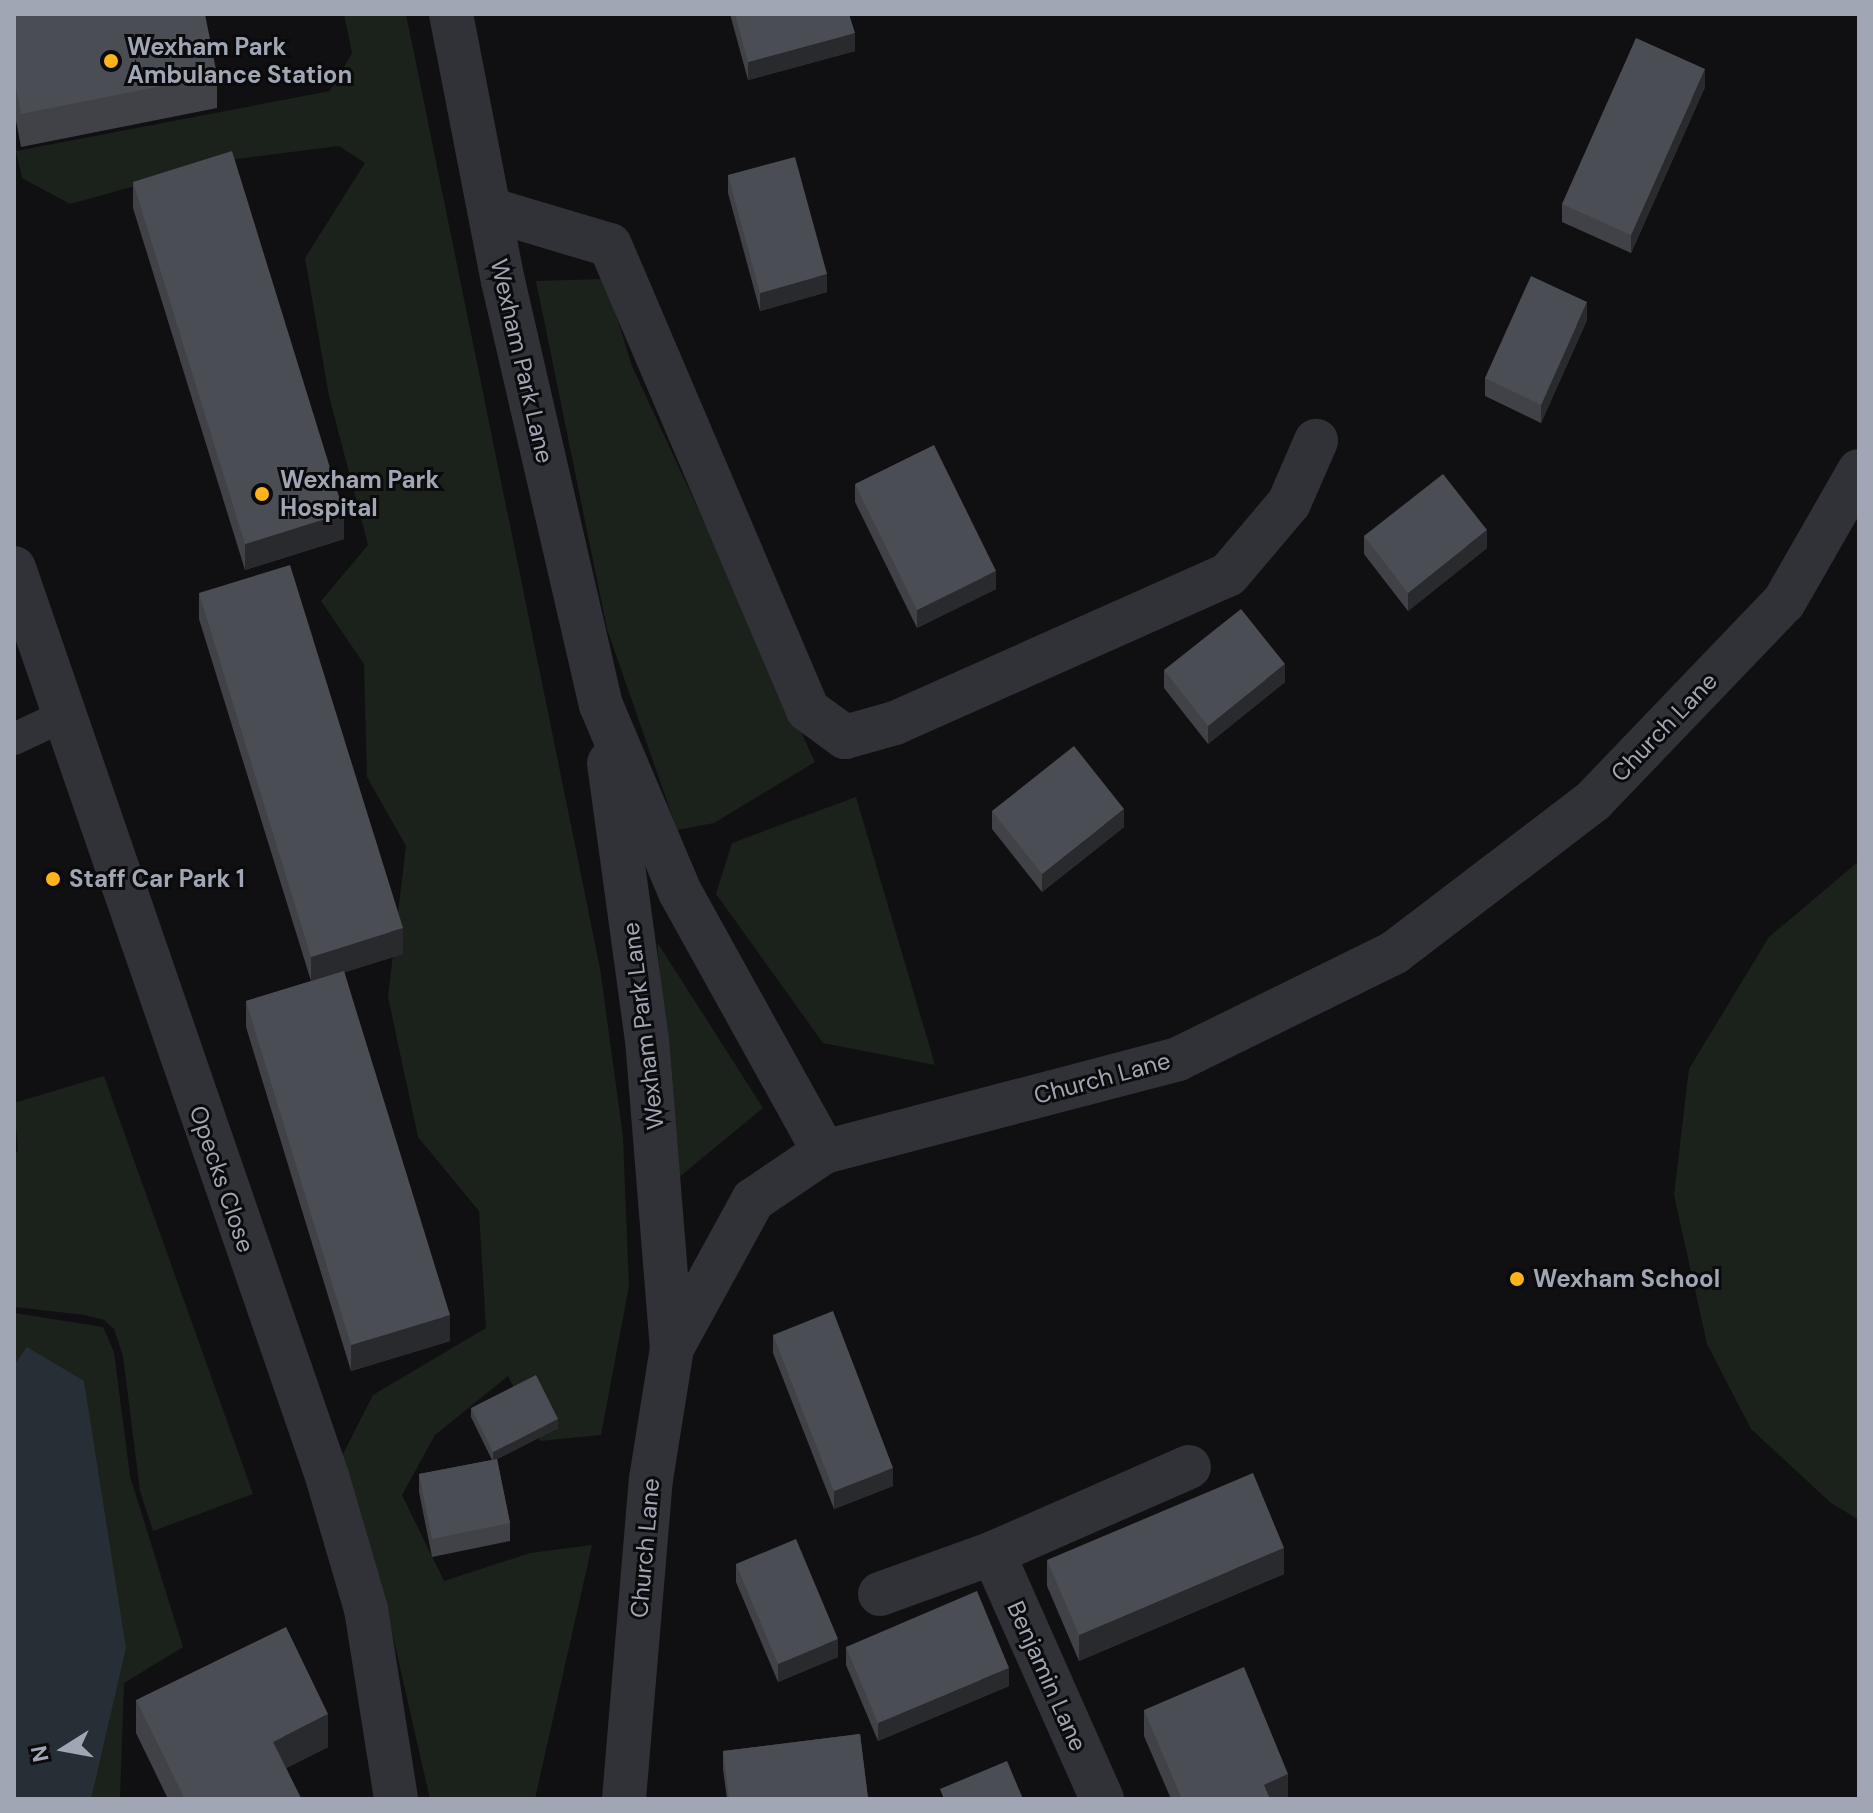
<!DOCTYPE html>
<style>
body{margin:0}
#map{position:relative;width:1873px;height:1813px;overflow:hidden;background:#101012;font-family:"DM Sans",sans-serif}
div>[style]{position:absolute}
.green>*{inset:0;background:#1a221b}
.water>*{inset:0;background:#262f36}
.service>*{height:32px;margin:-16px;padding:0 16px;transform-origin:16px;border-radius:16px;background:#313237}
.minor>*{height:44px;margin:-22px;padding:0 22px;transform-origin:22px;border-radius:22px;background:#313237}
.wall>*{inset:0;background:#414248}
.shaded-wall>*{inset:0;background:#292a2e}
.building>*{inset:0;background:#4b4d54}
.dots>*{width:22px;height:22px;translate:-50% -50%;box-sizing:border-box;border:4px solid #0b0b0d;border-radius:50%}
span{translate:-50% -50%;white-space:nowrap;text-align:center;line-height:1.15;-webkit-text-stroke:6px #0b0b0d;paint-order:stroke}
.poi-label{font-size:24px;color:#a0a6b4;font-weight:700}
.left{translate:0 -50%;text-align:left}
.street-label{font-size:24px;color:#a0a6b4}
.frame{position:absolute;inset:0;border:16px solid #a0a6b4;pointer-events:none}
.north{position:absolute;left:24px;top:1709px;width:80px;height:80px;-webkit-text-stroke:6px #0b0b0d;paint-order:stroke;rotate:259deg;font-size:22px;font-weight:700;line-height:32px;text-align:center;color:#a0a6b4}
.north::after{content:'';display:block;margin:auto;width:28px;height:36px;background:#a0a6b4;clip-path:polygon(50% 0,100% 100%,50% 72%,0 100%)}
</style>
<div id="map">
<div class="green">
<div style="clip-path:polygon(344px 14px,406px 14px,600px 968px,623px 1137px,629px 1286px,601px 1435px,540px 1441px,508px 1376px,435px 1435px,402px 1495px,444px 1581px,530px 1553px,592px 1545px,535px 1799px,430px 1799px,384px 1597px,337px 1466px,373px 1395px,486px 1328px,479px 1211px,418px 1137px,388px 997px,406px 846px,367px 777px,364px 664px,321px 601px,368px 545px,329px 396px,305px 258px,365px 163px,339px 146px,229px 160px,70px 204px,22px 178px,16px 151px,330px 91px,352px 53px)"></div>
<div style="clip-path:polygon(605px 279px,632px 366px,815px 762px,714px 823px,677px 830px,607px 629px,536px 281px)"></div>
<div style="clip-path:polygon(856px 797px,935px 1065px,823px 1043px,716px 894px,732px 843px)"></div>
<div style="clip-path:polygon(1859px 861px,1859px 1520px,1831px 1503px,1751px 1429px,1707px 1344px,1674px 1195px,1689px 1069px,1769px 937px)"></div>
<div style="clip-path:polygon(657px 942px,763px 1108px,678px 1178px)"></div>
<div style="clip-path:polygon(104px 1076px,253px 1494px,153px 1531px,140px 1491px,123px 1356px,114px 1329px,104px 1320px,85px 1315px,14px 1307px,14px 1153px,18px 1151px,14px 1103px)"></div>
<div style="clip-path:polygon(14px 1313px,103px 1327px,114px 1352px,130px 1476px,183px 1647px,124px 1683px,120px 1799px,14px 1799px)"></div>
</div>
<div class="water">
<div style="clip-path:polygon(27px 1347px,84px 1381px,126px 1648px,91px 1799px,14px 1799px,14px 1365px)"></div>
</div>
<div class="service">
<div style="left:14px;top:739px;width:54px;rotate:-25.1deg"></div>
</div>
<div class="minor">
<div style="left:451px;top:14px;width:272px;rotate:79deg"></div>
<div style="left:503px;top:281px;width:435px;rotate:77deg"></div>
<div style="left:601px;top:705px;width:203px;rotate:67.1deg"></div>
<div style="left:680px;top:892px;width:297px;rotate:61deg"></div>
<div style="left:489px;top:209px;width:126px;rotate:16.6deg"></div>
<div style="left:610px;top:245px;width:505px;rotate:66.94deg"></div>
<div style="left:808px;top:710px;width:46px;rotate:36.1deg"></div>
<div style="left:845px;top:737px;width:52px;rotate:-15.6deg"></div>
<div style="left:895px;top:723px;width:364px;rotate:-24deg"></div>
<div style="left:1228px;top:575px;width:94px;rotate:-49.7deg"></div>
<div style="left:1289px;top:503px;width:68px;rotate:-66.5deg"></div>
<div style="left:14px;top:568px;width:960px;rotate:70.98deg"></div>
<div style="left:327px;top:1476px;width:139px;rotate:73.7deg"></div>
<div style="left:366px;top:1609px;width:192px;rotate:81deg"></div>
<div style="left:609px;top:763px;width:279px;rotate:82.2deg"></div>
<div style="left:647px;top:1039px;width:310px;rotate:85.4deg"></div>
<div style="left:993px;top:1553px;width:269px;rotate:66.1deg"></div>
<div style="left:880px;top:1594px;width:120px;rotate:-19.9deg"></div>
<div style="left:993px;top:1553px;width:214px;rotate:-23.7deg"></div>
<div style="left:624px;top:1799px;width:321px;rotate:-85.2deg"></div>
<div style="left:651px;top:1479px;width:133px;rotate:-80.9deg"></div>
<div style="left:672px;top:1348px;width:169px;rotate:-61.3deg"></div>
<div style="left:753px;top:1200px;width:86px;rotate:-34.1deg"></div>
<div style="left:824px;top:1152px;width:366px;rotate:-14.7deg"></div>
<div style="left:1178px;top:1059px;width:242px;rotate:-26.2deg"></div>
<div style="left:1395px;top:952px;width:249px;rotate:-37.3deg"></div>
<div style="left:1593px;top:801px;width:276px;rotate:-46.2deg"></div>
<div style="left:1784px;top:602px;width:151px;rotate:-60.2deg"></div>
</div>
<div class="wall">
<div style="clip-path:polygon(14px 14px,217px 75px,217px 108px,21px 147px,14px 110px)"></div>
<div style="clip-path:polygon(730px 14px,849px 14px,855px 51px,748px 80px)"></div>
<div style="clip-path:polygon(1705px 87px,1631px 253px,1562px 222px,1562px 204px)"></div>
<div style="clip-path:polygon(728px 175px,827px 292px,760px 311px,728px 193px)"></div>
<div style="clip-path:polygon(133px 182px,344px 539px,245px 570px,133px 208px)"></div>
<div style="clip-path:polygon(1587px 320px,1541px 423px,1485px 396px,1485px 378px)"></div>
<div style="clip-path:polygon(855px 484px,996px 589px,917px 628px,855px 502px)"></div>
<div style="clip-path:polygon(1364px 536px,1487px 548px,1408px 611px,1364px 554px)"></div>
<div style="clip-path:polygon(199px 593px,403px 954px,344px 972px,450px 1341px,351px 1371px,246px 1027px,246px 1001px,311px 981px,199px 619px)"></div>
<div style="clip-path:polygon(1164px 670px,1285px 682px,1208px 744px,1164px 688px)"></div>
<div style="clip-path:polygon(992px 811px,1124px 827px,1042px 892px,992px 829px)"></div>
<div style="clip-path:polygon(773px 1335px,893px 1486px,834px 1509px,773px 1353px)"></div>
<div style="clip-path:polygon(471px 1408px,558px 1428px,497px 1459px,510px 1523px,510px 1541px,432px 1557px,419px 1492px,419px 1474px,492px 1460px,471px 1417px)"></div>
<div style="clip-path:polygon(1047px 1560px,1284px 1574px,1079px 1661px,1047px 1586px)"></div>
<div style="clip-path:polygon(736px 1564px,838px 1657px,778px 1682px,736px 1582px)"></div>
<div style="clip-path:polygon(846px 1647px,1009px 1686px,878px 1741px,846px 1665px)"></div>
<div style="clip-path:polygon(136px 1700px,328px 1747px,286px 1768px,301px 1799px,168px 1799px,136px 1733px)"></div>
<div style="clip-path:polygon(1144px 1710px,1288px 1799px,1171px 1799px,1144px 1736px)"></div>
<div style="clip-path:polygon(860px 1734px,868px 1799px,727px 1799px,723px 1769px,723px 1751px)"></div>
</div>
<div class="shaded-wall">
<div style="clip-path:polygon(855px 33px,855px 51px,748px 80px,748px 62px)"></div>
<div style="clip-path:polygon(1705px 69px,1705px 87px,1631px 253px,1631px 235px)"></div>
<div style="clip-path:polygon(827px 274px,827px 292px,760px 311px,760px 293px)"></div>
<div style="clip-path:polygon(1587px 302px,1587px 320px,1541px 423px,1541px 405px)"></div>
<div style="clip-path:polygon(344px 513px,344px 539px,245px 570px,245px 544px)"></div>
<div style="clip-path:polygon(1487px 530px,1487px 548px,1408px 611px,1408px 593px)"></div>
<div style="clip-path:polygon(996px 571px,996px 589px,917px 628px,917px 610px)"></div>
<div style="clip-path:polygon(1285px 664px,1285px 682px,1208px 744px,1208px 726px)"></div>
<div style="clip-path:polygon(1124px 809px,1124px 827px,1042px 892px,1042px 874px)"></div>
<div style="clip-path:polygon(403px 928px,403px 954px,311px 983px,311px 957px)"></div>
<div style="clip-path:polygon(450px 1315px,450px 1341px,351px 1371px,351px 1345px)"></div>
<div style="clip-path:polygon(558px 1419px,558px 1428px,493px 1461px,493px 1452px)"></div>
<div style="clip-path:polygon(893px 1468px,893px 1486px,834px 1509px,834px 1491px)"></div>
<div style="clip-path:polygon(1284px 1548px,1284px 1574px,1079px 1661px,1079px 1635px)"></div>
<div style="clip-path:polygon(838px 1639px,838px 1657px,778px 1682px,778px 1664px)"></div>
<div style="clip-path:polygon(1009px 1668px,1009px 1686px,878px 1741px,878px 1723px)"></div>
<div style="clip-path:polygon(328px 1714px,328px 1747px,273px 1775px,273px 1742px)"></div>
<div style="clip-path:polygon(1288px 1774px,1288px 1799px,1264px 1799px,1264px 1785px)"></div>
</div>
<div class="building">
<div style="clip-path:polygon(14px 14px,205px 14px,217px 75px,21px 114px,14px 77px)"></div>
<div style="clip-path:polygon(735px 14px,849px 14px,855px 33px,748px 62px)"></div>
<div style="clip-path:polygon(1636px 38px,1705px 69px,1631px 235px,1562px 204px)"></div>
<div style="clip-path:polygon(232px 151px,344px 513px,245px 544px,133px 182px)"></div>
<div style="clip-path:polygon(795px 157px,827px 274px,760px 293px,728px 175px)"></div>
<div style="clip-path:polygon(1531px 276px,1587px 302px,1541px 405px,1485px 378px)"></div>
<div style="clip-path:polygon(934px 445px,996px 571px,917px 610px,855px 484px)"></div>
<div style="clip-path:polygon(1443px 474px,1487px 530px,1408px 593px,1364px 536px)"></div>
<div style="clip-path:polygon(290px 565px,403px 928px,311px 957px,199px 593px)"></div>
<div style="clip-path:polygon(1241px 609px,1285px 664px,1208px 726px,1164px 670px)"></div>
<div style="clip-path:polygon(1074px 746px,1124px 809px,1042px 874px,992px 811px)"></div>
<div style="clip-path:polygon(344px 971px,450px 1315px,351px 1345px,246px 1001px)"></div>
<div style="clip-path:polygon(833px 1311px,893px 1468px,834px 1491px,773px 1335px)"></div>
<div style="clip-path:polygon(536px 1375px,558px 1419px,493px 1452px,471px 1408px)"></div>
<div style="clip-path:polygon(497px 1459px,510px 1523px,432px 1539px,419px 1474px)"></div>
<div style="clip-path:polygon(1253px 1473px,1284px 1548px,1079px 1635px,1047px 1560px)"></div>
<div style="clip-path:polygon(796px 1539px,838px 1639px,778px 1664px,736px 1564px)"></div>
<div style="clip-path:polygon(977px 1591px,1009px 1668px,878px 1723px,846px 1647px)"></div>
<div style="clip-path:polygon(286px 1627px,328px 1714px,273px 1742px,301px 1798px,298px 1799px,185px 1799px,136px 1700px)"></div>
<div style="clip-path:polygon(1244px 1667px,1288px 1774px,1264px 1785px,1270px 1799px,1182px 1799px,1144px 1710px)"></div>
<div style="clip-path:polygon(860px 1734px,868px 1798px,729px 1799px,723px 1751px)"></div>
<div style="clip-path:polygon(1007px 1761px,1023px 1799px,944px 1799px,940px 1789px)"></div>
</div>
<div class="dots">
<div style="left:111px;top:61px;background:#ffb31b"></div>
<div style="left:262px;top:494px;background:#ffb31b"></div>
<div style="left:53px;top:879px;background:#ffb31b"></div>
<div style="left:1517px;top:1279px;background:#ffb31b"></div>
</div>
<div class="poi-label">
<span class="left" style="left:127px;top:61px">Wexham Park<br>Ambulance Station</span>
<span class="left" style="left:280px;top:494px">Wexham Park<br>Hospital</span>
<span class="left" style="left:69px;top:879px">Staff Car Park 1</span>
<span class="left" style="left:1533px;top:1279px">Wexham School</span>
</div>
<div class="street-label">
<span style="left:522px;top:361px;rotate:77deg">Wexham Park Lane</span>
<span style="left:1664px;top:727px;rotate:-46deg">Church Lane</span>
<span style="left:643px;top:1026px;rotate:-97deg">Wexham Park Lane</span>
<span style="left:1102px;top:1078px;rotate:-15deg">Church Lane</span>
<span style="left:222px;top:1179px;rotate:71deg">Opecks Close</span>
<span style="left:645px;top:1548px;rotate:-85deg">Church Lane</span>
<span style="left:1047px;top:1676px;rotate:66deg">Benjamin Lane</span>
</div>
<div class="frame"></div>
<div class="north">N</div>
</div>
